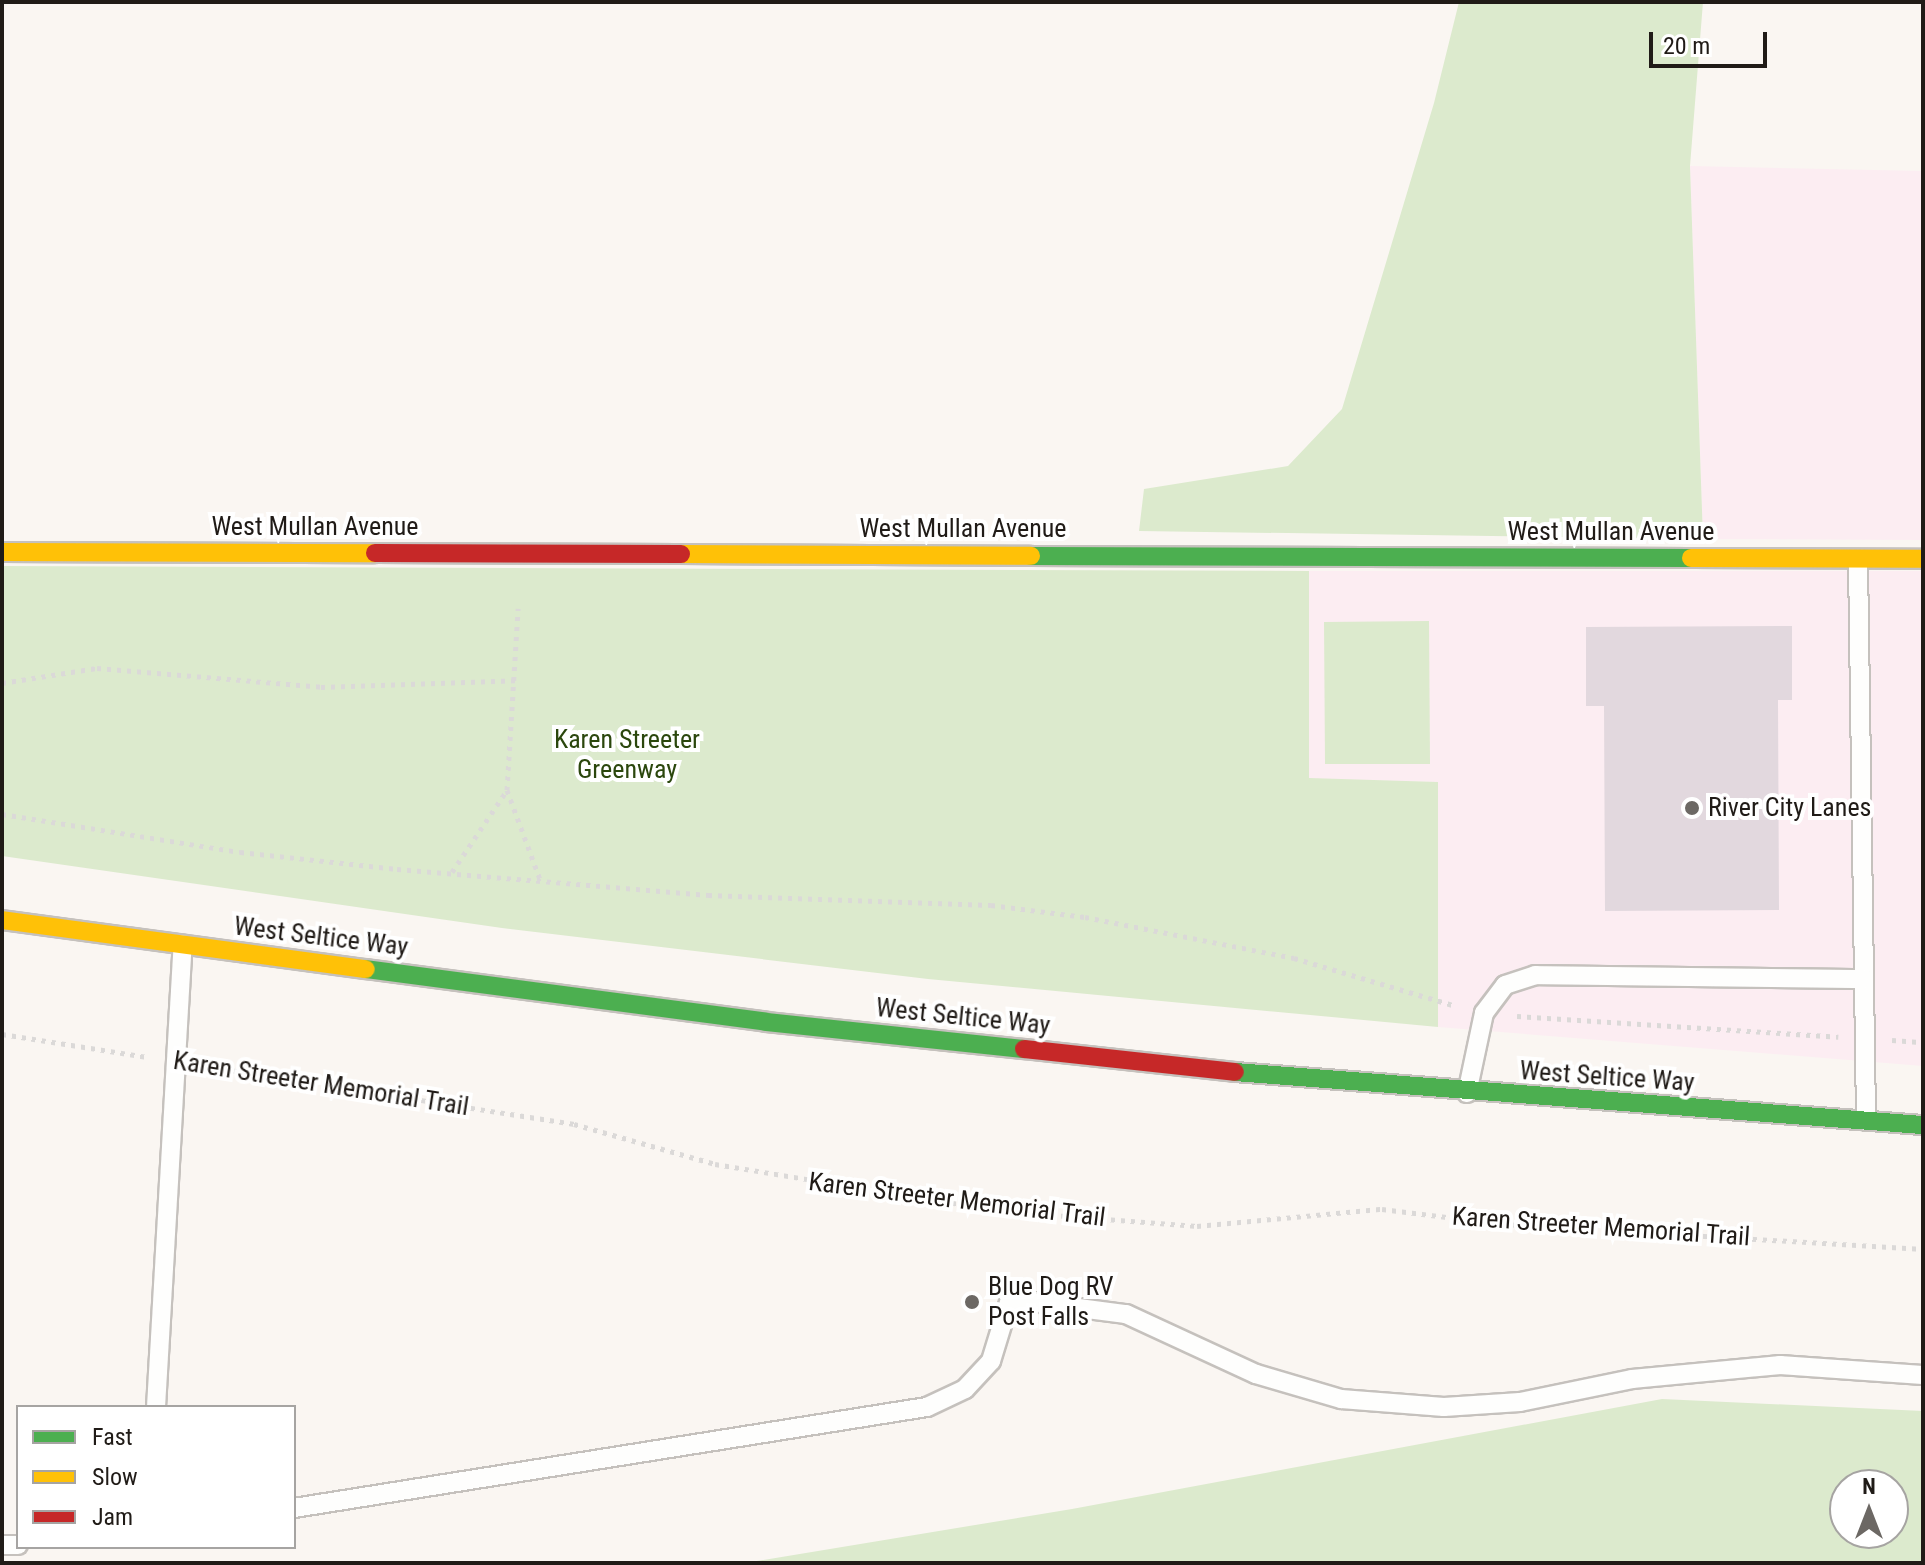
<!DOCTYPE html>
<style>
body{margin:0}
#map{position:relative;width:1925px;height:1565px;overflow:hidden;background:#faf6f2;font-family:"Roboto Condensed",sans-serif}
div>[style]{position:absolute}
.commercial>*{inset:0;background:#fcedf2}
.green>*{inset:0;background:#dceacd}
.building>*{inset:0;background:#e2d8de}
.path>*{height:5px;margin-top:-2.5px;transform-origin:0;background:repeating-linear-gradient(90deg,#dbd9d8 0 4px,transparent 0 10px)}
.roads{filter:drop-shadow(2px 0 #c5c1bd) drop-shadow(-2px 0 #c5c1bd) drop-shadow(0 2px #c5c1bd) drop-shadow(0 -2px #c5c1bd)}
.lane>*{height:18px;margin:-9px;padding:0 9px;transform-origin:9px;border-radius:9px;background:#fefefd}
.fast>*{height:18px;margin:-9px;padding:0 9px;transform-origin:9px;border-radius:9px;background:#4caf50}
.slow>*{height:18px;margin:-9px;padding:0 9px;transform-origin:9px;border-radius:9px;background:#ffc107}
.jam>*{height:18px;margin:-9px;padding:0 9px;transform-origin:9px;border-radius:9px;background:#c62828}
.dots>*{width:22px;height:22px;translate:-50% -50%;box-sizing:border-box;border:4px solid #fff;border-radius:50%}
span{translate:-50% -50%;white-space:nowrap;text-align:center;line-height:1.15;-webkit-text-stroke:8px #fff;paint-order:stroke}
.street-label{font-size:26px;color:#201b17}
.park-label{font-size:26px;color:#2b470d}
.poi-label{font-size:26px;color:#201b17}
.left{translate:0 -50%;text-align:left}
.frame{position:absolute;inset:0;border:4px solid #201b17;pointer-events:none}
.legend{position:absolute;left:16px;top:1405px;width:280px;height:144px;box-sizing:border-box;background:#fff;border:2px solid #a6a4a2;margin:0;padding:10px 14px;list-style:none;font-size:24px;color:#201b17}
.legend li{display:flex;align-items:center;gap:16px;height:40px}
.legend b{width:40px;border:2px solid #a6a4a2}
.north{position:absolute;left:1829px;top:1469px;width:80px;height:80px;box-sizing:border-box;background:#fff;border:2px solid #a6a4a2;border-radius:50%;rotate:0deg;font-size:22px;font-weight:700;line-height:32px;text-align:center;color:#201b17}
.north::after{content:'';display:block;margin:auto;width:28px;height:36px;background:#6c6864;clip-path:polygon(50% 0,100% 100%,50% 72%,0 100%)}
.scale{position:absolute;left:1649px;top:32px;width:118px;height:36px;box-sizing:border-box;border:4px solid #201b17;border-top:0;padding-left:10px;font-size:24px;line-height:28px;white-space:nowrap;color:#201b17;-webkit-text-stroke:6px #fff;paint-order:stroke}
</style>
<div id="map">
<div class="commercial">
<div style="clip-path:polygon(1690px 166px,1923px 171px,1923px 540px,1703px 539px)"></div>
<div style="clip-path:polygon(1309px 571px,1923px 571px,1923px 1066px,1438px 1027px,1438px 782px,1309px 779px)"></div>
</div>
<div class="green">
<div style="clip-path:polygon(1459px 2px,1703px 2px,1690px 166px,1703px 539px,1139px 531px,1144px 489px,1288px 466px,1342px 409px,1434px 103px)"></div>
<div style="clip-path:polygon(2px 566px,1309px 571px,1309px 778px,1438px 782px,1438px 1027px,928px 979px,502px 928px,2px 856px)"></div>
<div style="clip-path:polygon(1429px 621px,1430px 764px,1325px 764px,1324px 622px)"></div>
<div style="clip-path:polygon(evenodd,1662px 1399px,1923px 1411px,1923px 1563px,745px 1563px,1072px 1509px,1662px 1399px,1893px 1485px,1893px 1533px,1845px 1533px,1845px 1485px,1893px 1485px)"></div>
</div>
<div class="building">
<div style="clip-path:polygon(1792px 626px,1792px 700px,1778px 700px,1779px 910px,1605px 911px,1604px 706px,1586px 706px,1586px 627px)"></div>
</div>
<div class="path">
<div style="left:2px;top:683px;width:96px;rotate:-9deg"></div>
<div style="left:97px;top:668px;width:225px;rotate:4.8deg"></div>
<div style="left:321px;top:687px;width:196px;rotate:-2deg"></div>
<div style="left:507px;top:790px;width:182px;rotate:-86.5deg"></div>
<div style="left:2px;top:814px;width:241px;rotate:9.1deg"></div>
<div style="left:240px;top:852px;width:158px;rotate:6.2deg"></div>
<div style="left:397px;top:869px;width:312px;rotate:4.8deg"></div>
<div style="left:708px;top:895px;width:283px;rotate:2deg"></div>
<div style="left:991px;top:905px;width:95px;rotate:7.3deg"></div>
<div style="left:1085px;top:917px;width:213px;rotate:11.1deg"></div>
<div style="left:1294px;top:958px;width:169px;rotate:16.5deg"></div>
<div style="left:452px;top:872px;width:99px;rotate:-56.1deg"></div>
<div style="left:507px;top:790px;width:95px;rotate:69.7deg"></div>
<div style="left:1517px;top:1016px;width:322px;rotate:3.7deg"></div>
<div style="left:2px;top:1034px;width:147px;rotate:9deg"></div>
<div style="left:1892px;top:1040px;width:31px;rotate:4deg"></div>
<div style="left:204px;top:1066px;width:375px;rotate:8.9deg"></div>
<div style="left:574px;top:1124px;width:147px;rotate:15.8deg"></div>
<div style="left:715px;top:1164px;width:290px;rotate:9.3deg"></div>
<div style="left:1001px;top:1211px;width:197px;rotate:4.4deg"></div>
<div style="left:1197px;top:1226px;width:186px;rotate:-5.3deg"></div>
<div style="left:1382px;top:1209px;width:122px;rotate:7.1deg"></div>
<div style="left:1503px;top:1224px;width:421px;rotate:3.4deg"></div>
</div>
<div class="roads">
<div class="lane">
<div style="left:1858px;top:560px;width:561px;rotate:89.18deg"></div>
<div style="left:1467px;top:1093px;width:82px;rotate:-78deg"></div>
<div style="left:1484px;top:1013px;width:35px;rotate:-53deg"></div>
<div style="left:1505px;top:985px;width:32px;rotate:-18deg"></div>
<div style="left:1535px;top:975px;width:329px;rotate:0.7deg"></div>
<div style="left:156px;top:1407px;width:463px;rotate:-86.7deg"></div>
<div style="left:294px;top:1508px;width:641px;rotate:-9.07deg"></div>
<div style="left:927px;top:1407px;width:42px;rotate:-25.3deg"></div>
<div style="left:965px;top:1389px;width:38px;rotate:-47deg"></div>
<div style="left:991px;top:1361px;width:65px;rotate:-73deg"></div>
<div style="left:1010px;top:1299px;width:117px;rotate:7.4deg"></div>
<div style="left:1126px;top:1314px;width:143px;rotate:24.8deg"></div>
<div style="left:1256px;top:1374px;width:89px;rotate:16.4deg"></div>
<div style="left:1341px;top:1399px;width:103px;rotate:4.4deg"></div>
<div style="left:1444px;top:1407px;width:76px;rotate:-3.8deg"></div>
<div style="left:1520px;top:1402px;width:114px;rotate:-11.6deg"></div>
<div style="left:1632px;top:1379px;width:149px;rotate:-5.4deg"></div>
<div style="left:1780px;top:1365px;width:143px;rotate:4deg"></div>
<div style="left:2px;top:1545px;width:16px"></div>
</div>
<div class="fast">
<div style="left:1031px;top:556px;width:660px;rotate:0.17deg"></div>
<div style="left:366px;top:969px;width:403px;rotate:7.5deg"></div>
<div style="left:766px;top:1022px;width:259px;rotate:6deg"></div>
<div style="left:1235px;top:1072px;width:690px;rotate:4.41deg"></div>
</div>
<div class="slow">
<div style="left:2px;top:552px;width:373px;rotate:0.2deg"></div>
<div style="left:681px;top:554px;width:350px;rotate:0.3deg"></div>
<div style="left:1691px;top:558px;width:232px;rotate:0.2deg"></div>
<div style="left:2px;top:920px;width:367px;rotate:7.7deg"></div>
</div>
<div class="jam">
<div style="left:375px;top:553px;width:306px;rotate:0.2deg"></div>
<div style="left:1024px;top:1049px;width:212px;rotate:6.2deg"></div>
</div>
</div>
<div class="dots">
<div style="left:1692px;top:808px;background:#6c6864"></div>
<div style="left:972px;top:1302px;background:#6c6864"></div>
</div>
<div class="street-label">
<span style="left:315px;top:527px">West Mullan Avenue</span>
<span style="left:963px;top:529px">West Mullan Avenue</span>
<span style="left:1611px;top:532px">West Mullan Avenue</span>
<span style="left:321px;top:937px;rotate:7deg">West Seltice Way</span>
<span style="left:963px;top:1017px;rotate:6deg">West Seltice Way</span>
<span style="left:1607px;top:1077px;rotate:4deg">West Seltice Way</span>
<span style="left:321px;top:1084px;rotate:9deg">Karen Streeter Memorial Trail</span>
<span style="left:957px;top:1200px;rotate:7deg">Karen Streeter Memorial Trail</span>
<span style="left:1601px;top:1227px;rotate:4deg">Karen Streeter Memorial Trail</span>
</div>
<div class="park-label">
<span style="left:627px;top:755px">Karen Streeter<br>Greenway</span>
</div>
<div class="poi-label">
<span class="left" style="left:1708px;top:808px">River City Lanes</span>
<span class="left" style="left:988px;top:1302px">Blue Dog RV<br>Post Falls</span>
</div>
<div class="frame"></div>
<ul class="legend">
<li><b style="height:10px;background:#4caf50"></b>Fast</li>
<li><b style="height:10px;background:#ffc107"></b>Slow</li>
<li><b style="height:10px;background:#c62828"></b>Jam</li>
</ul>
<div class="north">N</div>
<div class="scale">20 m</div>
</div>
